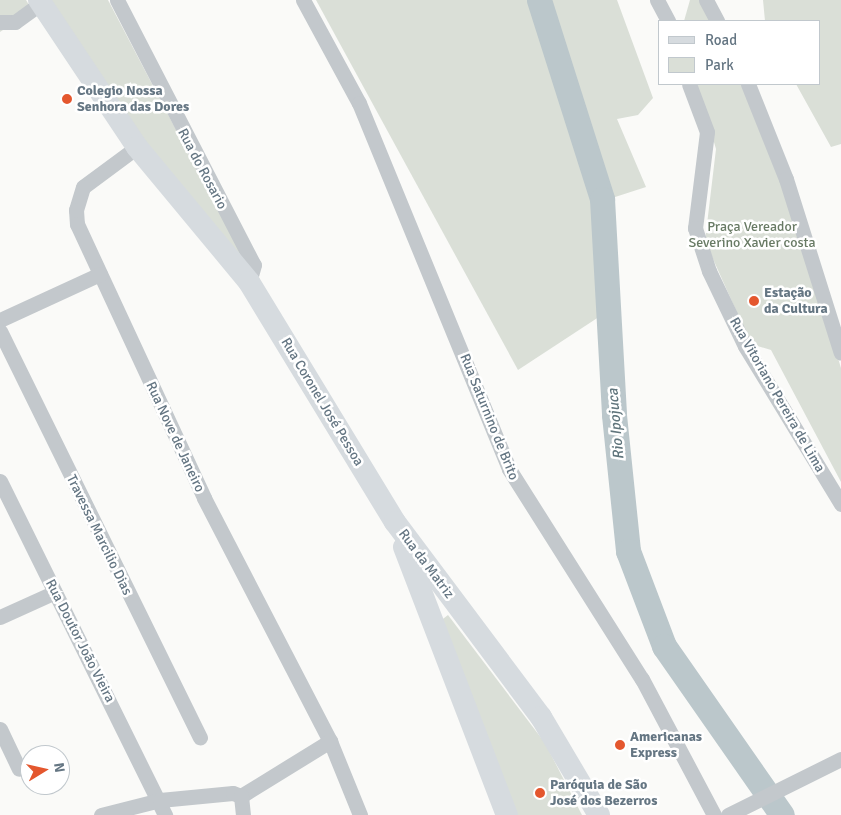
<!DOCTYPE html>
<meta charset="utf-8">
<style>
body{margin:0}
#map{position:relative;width:841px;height:815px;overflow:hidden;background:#fafaf8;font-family:Signika,sans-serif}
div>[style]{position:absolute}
.green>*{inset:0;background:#dadfd7}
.river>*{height:25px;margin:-12.5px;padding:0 12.5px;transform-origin:12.5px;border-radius:12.5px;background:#bbc7cb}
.minor>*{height:15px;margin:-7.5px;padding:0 7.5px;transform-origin:7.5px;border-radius:7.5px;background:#c3c8cc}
.secondary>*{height:22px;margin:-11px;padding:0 11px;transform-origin:11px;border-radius:11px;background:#d6dbdf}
.dots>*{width:14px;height:14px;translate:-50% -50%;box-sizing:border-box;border:2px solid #fff;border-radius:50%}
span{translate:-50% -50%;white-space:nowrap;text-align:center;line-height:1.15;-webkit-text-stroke:5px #fff;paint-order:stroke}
.poi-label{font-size:14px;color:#657683;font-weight:700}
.left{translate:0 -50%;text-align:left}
.street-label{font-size:14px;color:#657683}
.park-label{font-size:14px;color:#687a64}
.water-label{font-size:15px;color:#60757c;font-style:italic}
.legend{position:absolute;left:658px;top:20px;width:162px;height:65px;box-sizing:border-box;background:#fff;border:1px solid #c1c8cd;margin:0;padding:6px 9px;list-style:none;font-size:15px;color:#657683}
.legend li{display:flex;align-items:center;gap:10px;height:25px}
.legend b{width:25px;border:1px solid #c1c8cd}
.north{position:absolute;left:20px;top:745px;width:50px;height:50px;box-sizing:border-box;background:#fff;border:1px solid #c1c8cd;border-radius:50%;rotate:81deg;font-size:14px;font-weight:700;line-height:20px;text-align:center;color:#657683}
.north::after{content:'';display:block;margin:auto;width:18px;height:22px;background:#e4572e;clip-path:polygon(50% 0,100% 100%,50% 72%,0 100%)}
</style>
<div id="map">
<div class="green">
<div style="clip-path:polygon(0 0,26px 0,32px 10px,0 32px)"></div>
<div style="clip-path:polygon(42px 0,108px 0,247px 265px,240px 271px)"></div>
<div style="clip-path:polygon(316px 0,532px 0,584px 142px,608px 311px,518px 370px)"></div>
<div style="clip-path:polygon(550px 0,617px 0,653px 98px,638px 115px,617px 119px,646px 187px,612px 198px)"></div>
<div style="clip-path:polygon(690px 0,705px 0,715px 21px,684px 21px)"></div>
<div style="clip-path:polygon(763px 0,841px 0,841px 144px,831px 147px,796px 84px,820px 84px,820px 21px,765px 21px)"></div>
<div style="clip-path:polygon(697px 84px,742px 84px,785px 185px,841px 368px,841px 482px,771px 350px,751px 344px,705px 241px,716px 149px)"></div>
<div style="clip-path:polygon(448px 615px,545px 743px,582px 815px,509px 815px,439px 622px)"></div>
</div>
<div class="river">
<div style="left:539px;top:0;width:209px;rotate:72.4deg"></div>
<div style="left:602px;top:199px;width:216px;rotate:86.8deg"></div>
<div style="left:614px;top:415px;width:137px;rotate:84.1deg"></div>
<div style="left:628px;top:551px;width:102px;rotate:69.2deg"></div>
<div style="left:664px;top:646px;width:206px;rotate:55.1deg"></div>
</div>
<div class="minor">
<div style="left:117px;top:0;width:298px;rotate:62.7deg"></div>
<div style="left:254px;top:265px;width:18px;rotate:106deg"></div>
<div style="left:303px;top:0;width:117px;rotate:61.5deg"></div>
<div style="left:359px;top:103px;width:396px;rotate:67.7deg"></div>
<div style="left:509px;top:469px;width:249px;rotate:57.7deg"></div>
<div style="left:642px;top:679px;width:154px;rotate:62.1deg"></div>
<div style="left:657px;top:0;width:24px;rotate:62deg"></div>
<div style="left:706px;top:0;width:24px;rotate:62deg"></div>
<div style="left:0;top:22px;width:15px"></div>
<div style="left:15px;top:22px;width:32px;rotate:-36deg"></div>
<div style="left:689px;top:84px;width:51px;rotate:69.4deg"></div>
<div style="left:707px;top:132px;width:97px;rotate:97.1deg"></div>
<div style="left:695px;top:228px;width:45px;rotate:72deg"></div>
<div style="left:709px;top:271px;width:83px;rotate:64.4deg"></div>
<div style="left:745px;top:346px;width:185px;rotate:58.7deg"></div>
<div style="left:748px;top:84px;width:102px;rotate:68.2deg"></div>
<div style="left:786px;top:179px;width:182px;rotate:72.5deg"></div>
<div style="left:137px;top:147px;width:67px;rotate:143.5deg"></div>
<div style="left:83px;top:187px;width:24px;rotate:107deg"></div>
<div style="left:76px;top:210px;width:14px;rotate:86deg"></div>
<div style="left:77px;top:224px;width:302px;rotate:65.1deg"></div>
<div style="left:204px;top:498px;width:274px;rotate:62.6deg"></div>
<div style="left:330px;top:741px;width:80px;rotate:67.9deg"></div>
<div style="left:0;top:320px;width:110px;rotate:-24.7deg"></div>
<div style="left:0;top:331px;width:453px;rotate:63.8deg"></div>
<div style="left:0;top:481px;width:373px;rotate:63.7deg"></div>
<div style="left:0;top:617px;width:60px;rotate:-24.4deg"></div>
<div style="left:0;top:729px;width:44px;rotate:64.6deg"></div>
<div style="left:241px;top:796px;width:105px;rotate:-31.7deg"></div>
<div style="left:101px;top:815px;width:61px;rotate:-14.3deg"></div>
<div style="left:160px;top:800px;width:73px;rotate:-5.5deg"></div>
<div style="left:233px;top:793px;width:9px;rotate:21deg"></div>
<div style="left:241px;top:796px;width:19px;rotate:84deg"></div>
<div style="left:728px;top:815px;width:126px;rotate:-26.4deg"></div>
</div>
<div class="secondary">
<div style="left:39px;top:0;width:177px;rotate:56.3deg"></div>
<div style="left:137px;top:147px;width:175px;rotate:50.3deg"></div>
<div style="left:249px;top:282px;width:281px;rotate:58.7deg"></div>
<div style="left:395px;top:522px;width:244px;rotate:53.2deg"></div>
<div style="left:541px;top:717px;width:114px;rotate:59.4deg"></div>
<div style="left:404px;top:547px;width:287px;rotate:69deg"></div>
</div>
<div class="dots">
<div style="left:67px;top:99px;background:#e4572e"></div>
<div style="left:754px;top:301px;background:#e4572e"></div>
<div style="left:620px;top:745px;background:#e4572e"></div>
<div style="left:540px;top:793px;background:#e4572e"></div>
</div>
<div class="poi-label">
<span class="left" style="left:77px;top:99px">Colegio Nossa<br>Senhora das Dores</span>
<span class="left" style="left:764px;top:301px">Estação<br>da Cultura</span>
<span class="left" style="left:630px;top:745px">Americanas<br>Express</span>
<span class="left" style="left:550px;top:793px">Paróquia de São<br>José dos Bezerros</span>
</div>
<div class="street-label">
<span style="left:202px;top:169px;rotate:62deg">Rua do Rosario</span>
<span style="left:777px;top:395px;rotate:60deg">Rua Vitoriano Pereira de Lima</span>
<span style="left:322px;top:402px;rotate:59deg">Rua Coronel José Pessoa</span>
<span style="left:489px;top:417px;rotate:68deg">Rua Saturnino de Brito</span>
<span style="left:175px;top:437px;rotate:65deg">Rua Nove de Janeiro</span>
<span style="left:99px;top:535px;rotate:64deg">Travessa Marcilio Dias</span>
<span style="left:426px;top:564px;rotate:53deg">Rua da Matriz</span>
<span style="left:80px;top:641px;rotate:63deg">Rua Doutor João Vieira</span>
</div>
<div class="park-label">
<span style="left:752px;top:235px">Praça Vereador<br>Severino Xavier costa</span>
</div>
<div class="water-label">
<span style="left:616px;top:424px;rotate:-95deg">Rio Ipojuca</span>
</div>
<ul class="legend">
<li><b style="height:6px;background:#d6dbdf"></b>Road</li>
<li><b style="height:14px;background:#dadfd7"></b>Park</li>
</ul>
<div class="north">N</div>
</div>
